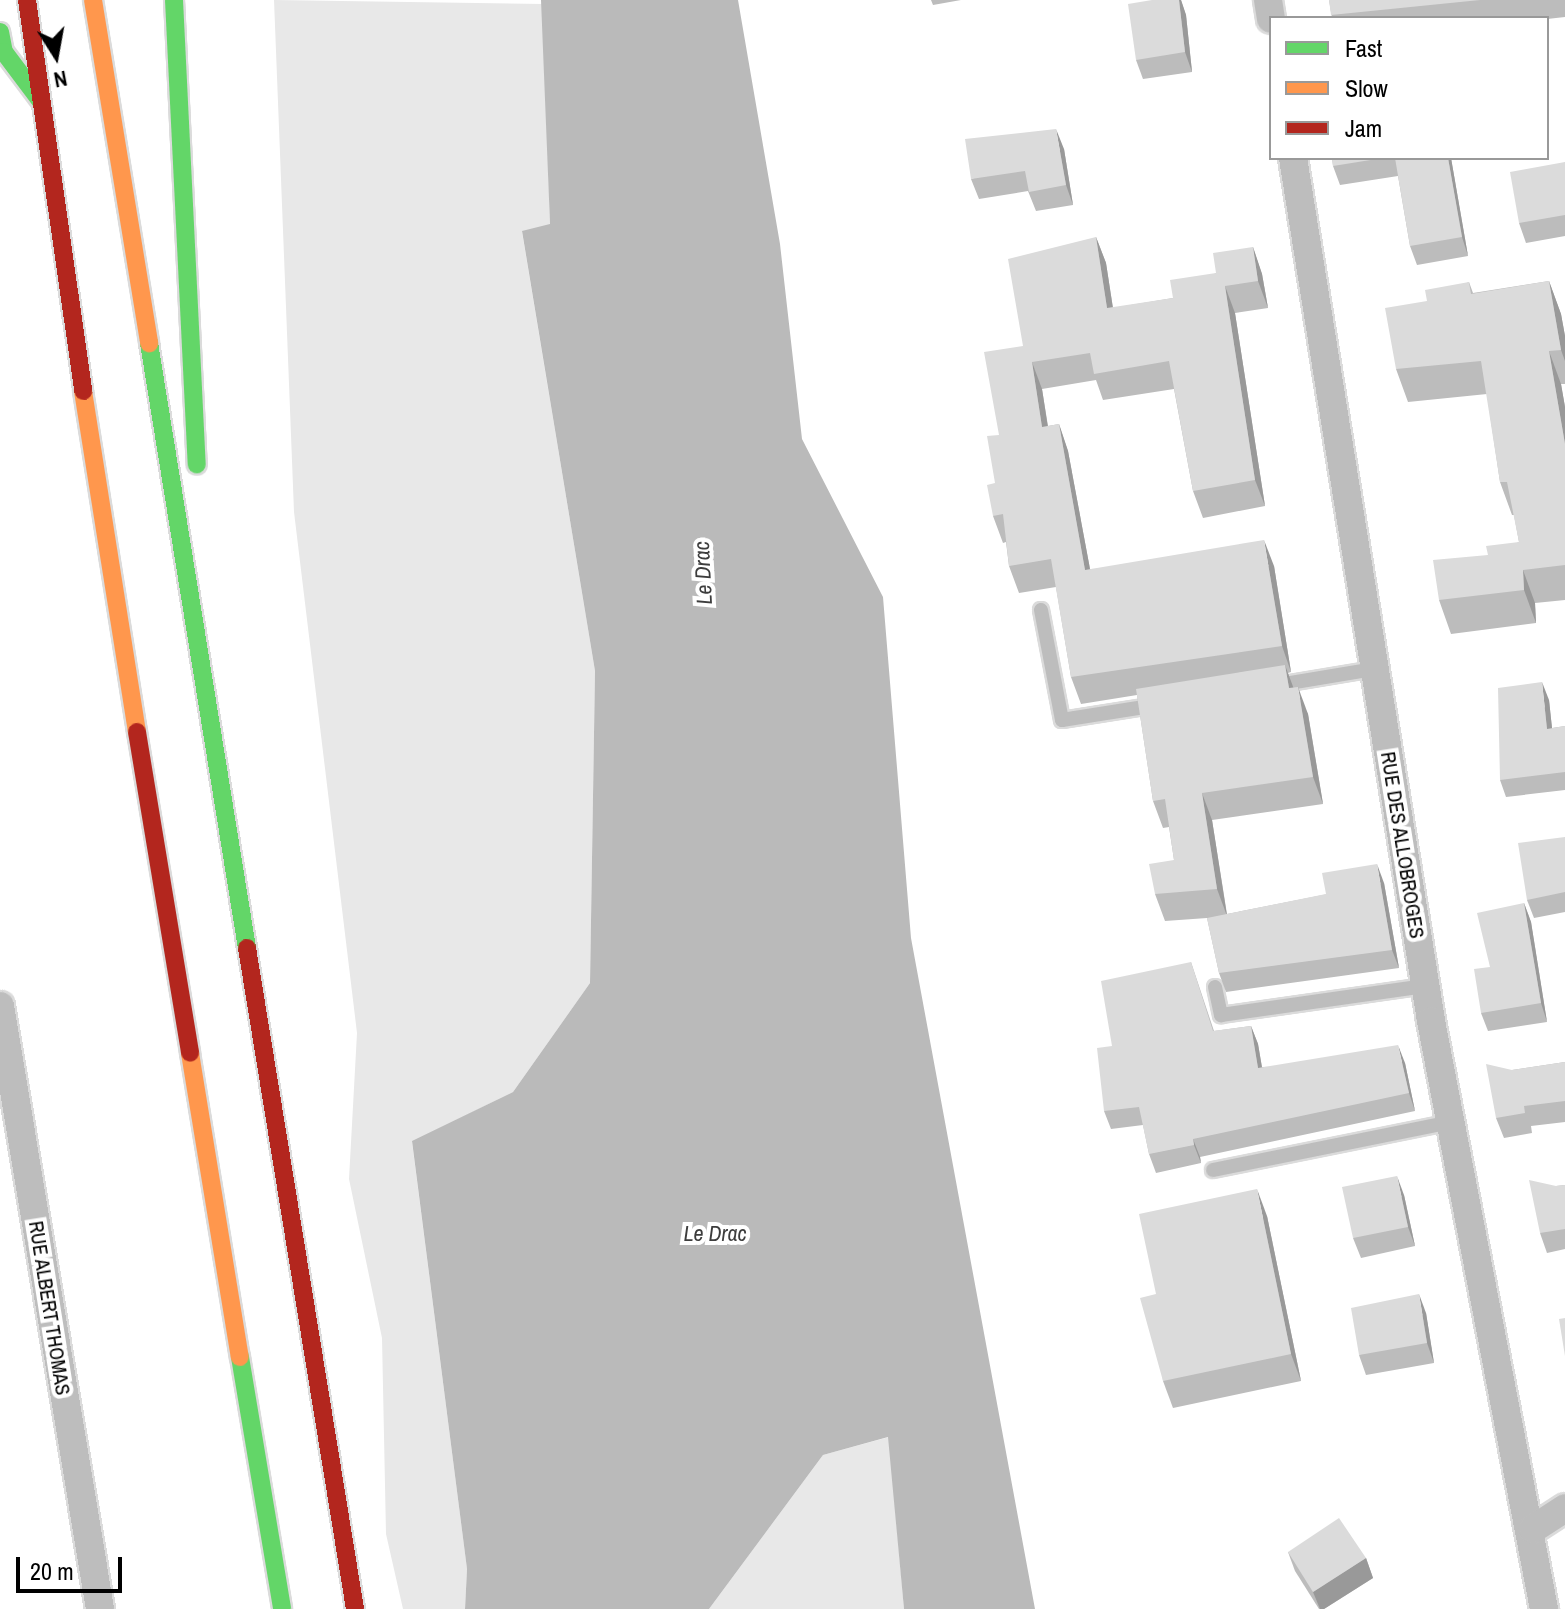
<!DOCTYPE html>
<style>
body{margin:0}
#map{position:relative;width:1565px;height:1609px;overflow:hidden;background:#fff;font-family:"Archivo Narrow",sans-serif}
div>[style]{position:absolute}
.green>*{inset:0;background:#e8e8e8}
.water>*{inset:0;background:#bababa}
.roads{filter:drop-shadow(2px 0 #dbdbdb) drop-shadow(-2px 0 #dbdbdb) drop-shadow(0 2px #dbdbdb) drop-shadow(0 -2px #dbdbdb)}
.lane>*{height:14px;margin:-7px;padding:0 7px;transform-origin:7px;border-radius:7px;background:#bdbdbd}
.street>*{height:28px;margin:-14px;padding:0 14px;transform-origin:14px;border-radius:14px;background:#bdbdbd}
.fast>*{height:18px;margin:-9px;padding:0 9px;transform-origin:9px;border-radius:9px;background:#63d668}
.slow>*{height:18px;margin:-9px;padding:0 9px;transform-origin:9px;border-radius:9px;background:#ff974d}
.jam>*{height:18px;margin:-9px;padding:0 9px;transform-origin:9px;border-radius:9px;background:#b3261e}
.wall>*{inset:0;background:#bcbcbc}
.shaded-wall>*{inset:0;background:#999}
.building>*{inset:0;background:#dbdbdb}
span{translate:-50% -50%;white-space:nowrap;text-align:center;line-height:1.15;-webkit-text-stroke:8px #fff;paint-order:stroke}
.street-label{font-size:20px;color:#000}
.water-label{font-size:22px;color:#3d3d3d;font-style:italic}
.legend{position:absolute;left:1269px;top:16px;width:280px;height:144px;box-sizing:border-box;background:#fff;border:2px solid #999;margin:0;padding:10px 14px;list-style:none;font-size:24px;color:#000}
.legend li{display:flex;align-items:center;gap:16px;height:40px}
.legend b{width:40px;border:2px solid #999}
.north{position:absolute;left:16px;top:16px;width:80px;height:80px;-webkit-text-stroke:6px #fff;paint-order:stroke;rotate:169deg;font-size:22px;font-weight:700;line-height:32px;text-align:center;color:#000}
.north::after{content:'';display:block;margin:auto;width:28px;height:36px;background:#000;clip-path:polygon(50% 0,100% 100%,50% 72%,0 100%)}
.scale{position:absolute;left:16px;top:1557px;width:106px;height:36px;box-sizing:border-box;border:4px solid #000;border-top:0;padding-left:10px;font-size:24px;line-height:28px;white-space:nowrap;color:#000;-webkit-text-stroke:6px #fff;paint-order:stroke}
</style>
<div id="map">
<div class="green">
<div style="clip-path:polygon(274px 0,543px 4px,550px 225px,522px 232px,595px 671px,590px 983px,513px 1092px,412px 1142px,467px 1569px,465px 1609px,403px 1609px,386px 1534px,382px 1338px,349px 1179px,357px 1033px,294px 512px)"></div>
<div style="clip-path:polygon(889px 1437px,904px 1609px,709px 1609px,823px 1455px)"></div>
</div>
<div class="water">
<div style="clip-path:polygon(541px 0,738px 0,780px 244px,802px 439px,883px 597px,911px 938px,1035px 1609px,904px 1609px,888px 1437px,823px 1455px,709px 1609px,465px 1609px,467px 1569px,412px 1141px,513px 1092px,590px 983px,595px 671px,522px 231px,550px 224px)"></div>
</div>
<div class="roads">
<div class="lane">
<div style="left:1041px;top:610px;width:112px;rotate:79.2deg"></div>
<div style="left:1062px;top:720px;width:96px;rotate:-9deg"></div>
<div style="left:1272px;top:686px;width:103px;rotate:-9.5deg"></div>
<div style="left:1215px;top:987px;width:29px;rotate:78deg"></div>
<div style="left:1221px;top:1015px;width:206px;rotate:-8.1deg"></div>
<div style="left:1213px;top:1170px;width:243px;rotate:-11.4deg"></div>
</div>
<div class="street">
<div style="left:1268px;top:0;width:19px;rotate:81deg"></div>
<div style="left:1293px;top:158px;width:874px;rotate:80.91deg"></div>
<div style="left:1431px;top:1021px;width:599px;rotate:79.12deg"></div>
<div style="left:0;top:1006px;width:611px;rotate:80.58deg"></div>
<div style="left:1533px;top:1529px;width:38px;rotate:-33deg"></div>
</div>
<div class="fast">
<div style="left:174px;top:0;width:465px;rotate:87.2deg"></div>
<div style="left:0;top:32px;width:20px;rotate:79deg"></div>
<div style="left:4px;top:52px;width:60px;rotate:53.1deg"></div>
<div style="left:149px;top:343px;width:613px;rotate:80.8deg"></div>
<div style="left:240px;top:1357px;width:255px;rotate:80.5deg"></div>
</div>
<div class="slow">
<div style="left:93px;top:0;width:348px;rotate:80.7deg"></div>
<div style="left:83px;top:391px;width:345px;rotate:81deg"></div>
<div style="left:190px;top:1053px;width:308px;rotate:80.7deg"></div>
</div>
<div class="jam">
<div style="left:27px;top:0;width:395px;rotate:81.8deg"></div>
<div style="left:137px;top:732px;width:325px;rotate:80.6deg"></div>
<div style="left:247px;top:948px;width:670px;rotate:80.72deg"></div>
</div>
</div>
<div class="wall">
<div style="clip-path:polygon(931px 0,961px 0,933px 5px)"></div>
<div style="clip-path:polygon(1152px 0,1181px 0,1186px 15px,1192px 72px,1143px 79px,1136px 60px)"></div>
<div style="clip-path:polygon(1329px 0,1565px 0,1565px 17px,1547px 19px,1547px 18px,1332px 18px)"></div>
<div style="clip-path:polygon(1064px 149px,1073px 205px,1036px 211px,1028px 191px,979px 199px,971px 179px)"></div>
<div style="clip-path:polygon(1332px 158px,1451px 158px,1468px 256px,1417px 265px,1410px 246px,1398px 176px,1340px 185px,1333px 166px)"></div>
<div style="clip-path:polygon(1565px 162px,1565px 236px,1526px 243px,1519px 223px)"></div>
<div style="clip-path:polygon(1096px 237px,1106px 263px,1113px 308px,1173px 298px,1216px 273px,1253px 247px,1262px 274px,1268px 308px,1235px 313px,1265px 506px,1203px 518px,1193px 491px,1174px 389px,1103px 400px,1096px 380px,1042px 389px,1048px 426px,1059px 424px,1068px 451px,1090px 569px,1274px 566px,1291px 672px,1288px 673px,1293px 687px,1308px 714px,1323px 804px,1212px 820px,1227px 914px,1384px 883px,1399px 968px,1226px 992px,1219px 973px,1207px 918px,1165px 921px,1155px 894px,1174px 860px,1169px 827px,1163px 828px,1153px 801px,1137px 695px,1081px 704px,1071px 677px,1056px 587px,1019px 593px,1009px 566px,1006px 542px,1003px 543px,993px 516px,995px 483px,1023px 346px)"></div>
<div style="clip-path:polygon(1549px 281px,1561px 314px,1565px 336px,1565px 384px,1561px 384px,1565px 407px,1565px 600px,1535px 603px,1536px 623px,1451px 634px,1439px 600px,1488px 555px,1519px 542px,1514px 515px,1512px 515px,1500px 482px,1487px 394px,1408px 402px,1396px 369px,1427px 301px,1469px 282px,1473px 293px)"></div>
<div style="clip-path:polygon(1549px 700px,1552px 728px,1565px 726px,1565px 790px,1506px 797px,1500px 780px)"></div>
<div style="clip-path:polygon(1565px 837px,1565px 912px,1534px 918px,1527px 900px)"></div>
<div style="clip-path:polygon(1524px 903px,1531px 922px,1547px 1022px,1488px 1031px,1481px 1013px,1490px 967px)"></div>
<div style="clip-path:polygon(1191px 962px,1214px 1031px,1251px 1026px,1258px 1044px,1262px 1067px,1405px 1063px,1415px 1111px,1200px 1157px,1201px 1163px,1156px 1173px,1149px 1154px,1143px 1125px,1111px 1129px,1104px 1111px,1112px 1046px)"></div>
<div style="clip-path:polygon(1565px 1062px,1565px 1122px,1531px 1126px,1532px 1133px,1504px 1138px,1496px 1118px,1512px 1070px)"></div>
<div style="clip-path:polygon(1565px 1185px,1565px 1249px,1547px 1253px,1540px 1233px,1556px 1186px)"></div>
<div style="clip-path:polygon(1404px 1195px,1415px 1246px,1361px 1258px,1353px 1238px)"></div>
<div style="clip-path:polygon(1267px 1216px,1301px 1381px,1173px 1408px,1163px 1381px,1156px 1294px)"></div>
<div style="clip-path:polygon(1426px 1313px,1434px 1363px,1366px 1375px,1359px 1355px)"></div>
<div style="clip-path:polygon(1288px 1552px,1366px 1558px,1373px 1578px,1324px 1609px,1319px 1609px,1295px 1571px)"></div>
</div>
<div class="shaded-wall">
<div style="clip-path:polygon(1179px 0,1181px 0,1186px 15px,1192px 72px,1185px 52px)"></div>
<div style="clip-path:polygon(1056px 129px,1064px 149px,1073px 205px,1066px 185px)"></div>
<div style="clip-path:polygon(1448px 158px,1451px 158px,1468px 256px,1462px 237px)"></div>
<div style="clip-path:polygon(1096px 237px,1106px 263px,1117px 335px,1107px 308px)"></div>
<div style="clip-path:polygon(1253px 247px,1262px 274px,1268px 308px,1258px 281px)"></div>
<div style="clip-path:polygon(1549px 281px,1561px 314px,1565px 336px,1565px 361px,1561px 350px)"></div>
<div style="clip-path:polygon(1225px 286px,1235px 313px,1265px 506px,1255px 480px)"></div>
<div style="clip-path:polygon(1549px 351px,1561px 384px,1565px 407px,1565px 444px)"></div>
<div style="clip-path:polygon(1032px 362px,1042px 389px,1052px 454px,1042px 427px)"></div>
<div style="clip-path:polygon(1059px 424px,1068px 451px,1095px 596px,1085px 570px)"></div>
<div style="clip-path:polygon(1264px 540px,1274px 566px,1291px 672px,1282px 646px)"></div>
<div style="clip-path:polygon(1523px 570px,1535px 603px,1536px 623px,1524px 590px)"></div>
<div style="clip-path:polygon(1285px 665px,1295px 692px,1289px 688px)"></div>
<div style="clip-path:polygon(1542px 682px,1549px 700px,1554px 747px,1547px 729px)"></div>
<div style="clip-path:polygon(1298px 687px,1308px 714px,1323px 804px,1313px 777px)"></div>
<div style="clip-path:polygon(1202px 793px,1212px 820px,1227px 916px,1217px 889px)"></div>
<div style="clip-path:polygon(1377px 864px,1384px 883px,1399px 968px,1392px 950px)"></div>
<div style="clip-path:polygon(1524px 903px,1531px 922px,1547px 1022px,1541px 1003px)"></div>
<div style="clip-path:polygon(1251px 1026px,1258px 1044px,1265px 1086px,1258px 1068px)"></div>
<div style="clip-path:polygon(1398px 1045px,1405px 1063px,1415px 1111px,1409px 1093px)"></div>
<div style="clip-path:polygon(1193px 1139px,1200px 1157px,1201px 1163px,1194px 1145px)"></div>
<div style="clip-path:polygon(1397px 1176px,1404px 1195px,1415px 1246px,1408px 1227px)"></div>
<div style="clip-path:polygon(1257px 1189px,1267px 1216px,1301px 1381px,1291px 1354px)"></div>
<div style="clip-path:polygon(1419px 1294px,1426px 1313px,1434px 1363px,1427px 1343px)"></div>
<div style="clip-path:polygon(1366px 1558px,1373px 1578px,1324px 1609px,1320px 1609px,1313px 1592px)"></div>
</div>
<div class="building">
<div style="clip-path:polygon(1152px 0,1179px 0,1185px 52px,1136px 60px,1128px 4px)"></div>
<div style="clip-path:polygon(1329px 0,1480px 0,1331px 15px)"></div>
<div style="clip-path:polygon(1056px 129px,1066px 185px,1029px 192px,1025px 171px,971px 179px,965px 139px)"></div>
<div style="clip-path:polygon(1332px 158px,1383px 158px,1333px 166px)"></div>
<div style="clip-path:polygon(1395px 158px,1448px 158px,1462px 237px,1410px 246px)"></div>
<div style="clip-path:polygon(1565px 162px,1565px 215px,1519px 223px,1510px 172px)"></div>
<div style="clip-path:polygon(1096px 237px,1107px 308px,1173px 298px,1170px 280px,1216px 273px,1213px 253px,1253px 247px,1258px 281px,1225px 286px,1255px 480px,1193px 491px,1169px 361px,1094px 374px,1090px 353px,1032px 362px,1042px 427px,1059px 424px,1085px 570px,1264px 540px,1282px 646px,1071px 677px,1051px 559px,1009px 566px,1003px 514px,993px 516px,987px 485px,995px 483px,987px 436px,999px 435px,984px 352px,1023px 346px,1008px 259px)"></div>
<div style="clip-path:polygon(1549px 281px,1561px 350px,1549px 351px,1565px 444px,1565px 565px,1523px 570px,1524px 590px,1439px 600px,1433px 560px,1488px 555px,1486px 546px,1519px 542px,1507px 482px,1500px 482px,1481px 361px,1396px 369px,1385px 308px,1427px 301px,1425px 290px,1469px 282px,1471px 294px)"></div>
<div style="clip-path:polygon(1285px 665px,1289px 688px,1298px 687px,1313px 777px,1202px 793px,1217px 889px,1155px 894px,1149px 864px,1174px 860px,1165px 799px,1153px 801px,1136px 689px)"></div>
<div style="clip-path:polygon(1542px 682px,1547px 729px,1565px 726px,1565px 772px,1500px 780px,1498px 688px)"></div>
<div style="clip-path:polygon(1565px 837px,1565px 892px,1527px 900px,1518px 843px)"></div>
<div style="clip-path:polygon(1377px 864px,1392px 950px,1219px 973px,1207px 918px,1326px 894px,1322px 873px)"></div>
<div style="clip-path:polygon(1524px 903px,1541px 1003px,1481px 1013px,1474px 969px,1490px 967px,1477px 913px)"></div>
<div style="clip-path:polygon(1191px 962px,1213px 1031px,1251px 1026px,1258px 1068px,1398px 1045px,1409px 1093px,1193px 1139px,1194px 1145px,1149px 1154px,1139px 1107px,1104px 1111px,1097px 1048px,1112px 1046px,1101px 981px)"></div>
<div style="clip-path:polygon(1565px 1062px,1565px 1101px,1524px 1106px,1525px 1113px,1496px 1118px,1486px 1064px,1512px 1070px)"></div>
<div style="clip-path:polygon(1397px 1176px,1408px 1227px,1353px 1238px,1342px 1187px)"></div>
<div style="clip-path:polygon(1529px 1180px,1556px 1186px,1565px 1185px,1565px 1229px,1540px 1233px)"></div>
<div style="clip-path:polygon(1257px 1189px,1291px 1354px,1163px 1381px,1140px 1298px,1156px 1294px,1139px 1214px)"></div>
<div style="clip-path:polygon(1419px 1294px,1427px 1343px,1359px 1355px,1351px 1308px)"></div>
<div style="clip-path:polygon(1565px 1318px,1565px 1356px,1559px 1319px)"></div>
<div style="clip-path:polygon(1339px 1518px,1366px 1558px,1313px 1592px,1288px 1552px)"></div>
</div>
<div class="street-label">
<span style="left:1403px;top:845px;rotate:81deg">RUE DES ALLOBROGES</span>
<span style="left:50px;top:1308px;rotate:81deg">RUE ALBERT THOMAS</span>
</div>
<div class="water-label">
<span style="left:703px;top:573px;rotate:-93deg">Le Drac</span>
<span style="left:715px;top:1234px">Le Drac</span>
</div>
<ul class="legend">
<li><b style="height:10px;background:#63d668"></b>Fast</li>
<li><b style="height:10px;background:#ff974d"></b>Slow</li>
<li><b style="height:10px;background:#b3261e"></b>Jam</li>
</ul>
<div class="north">N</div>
<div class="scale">20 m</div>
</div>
